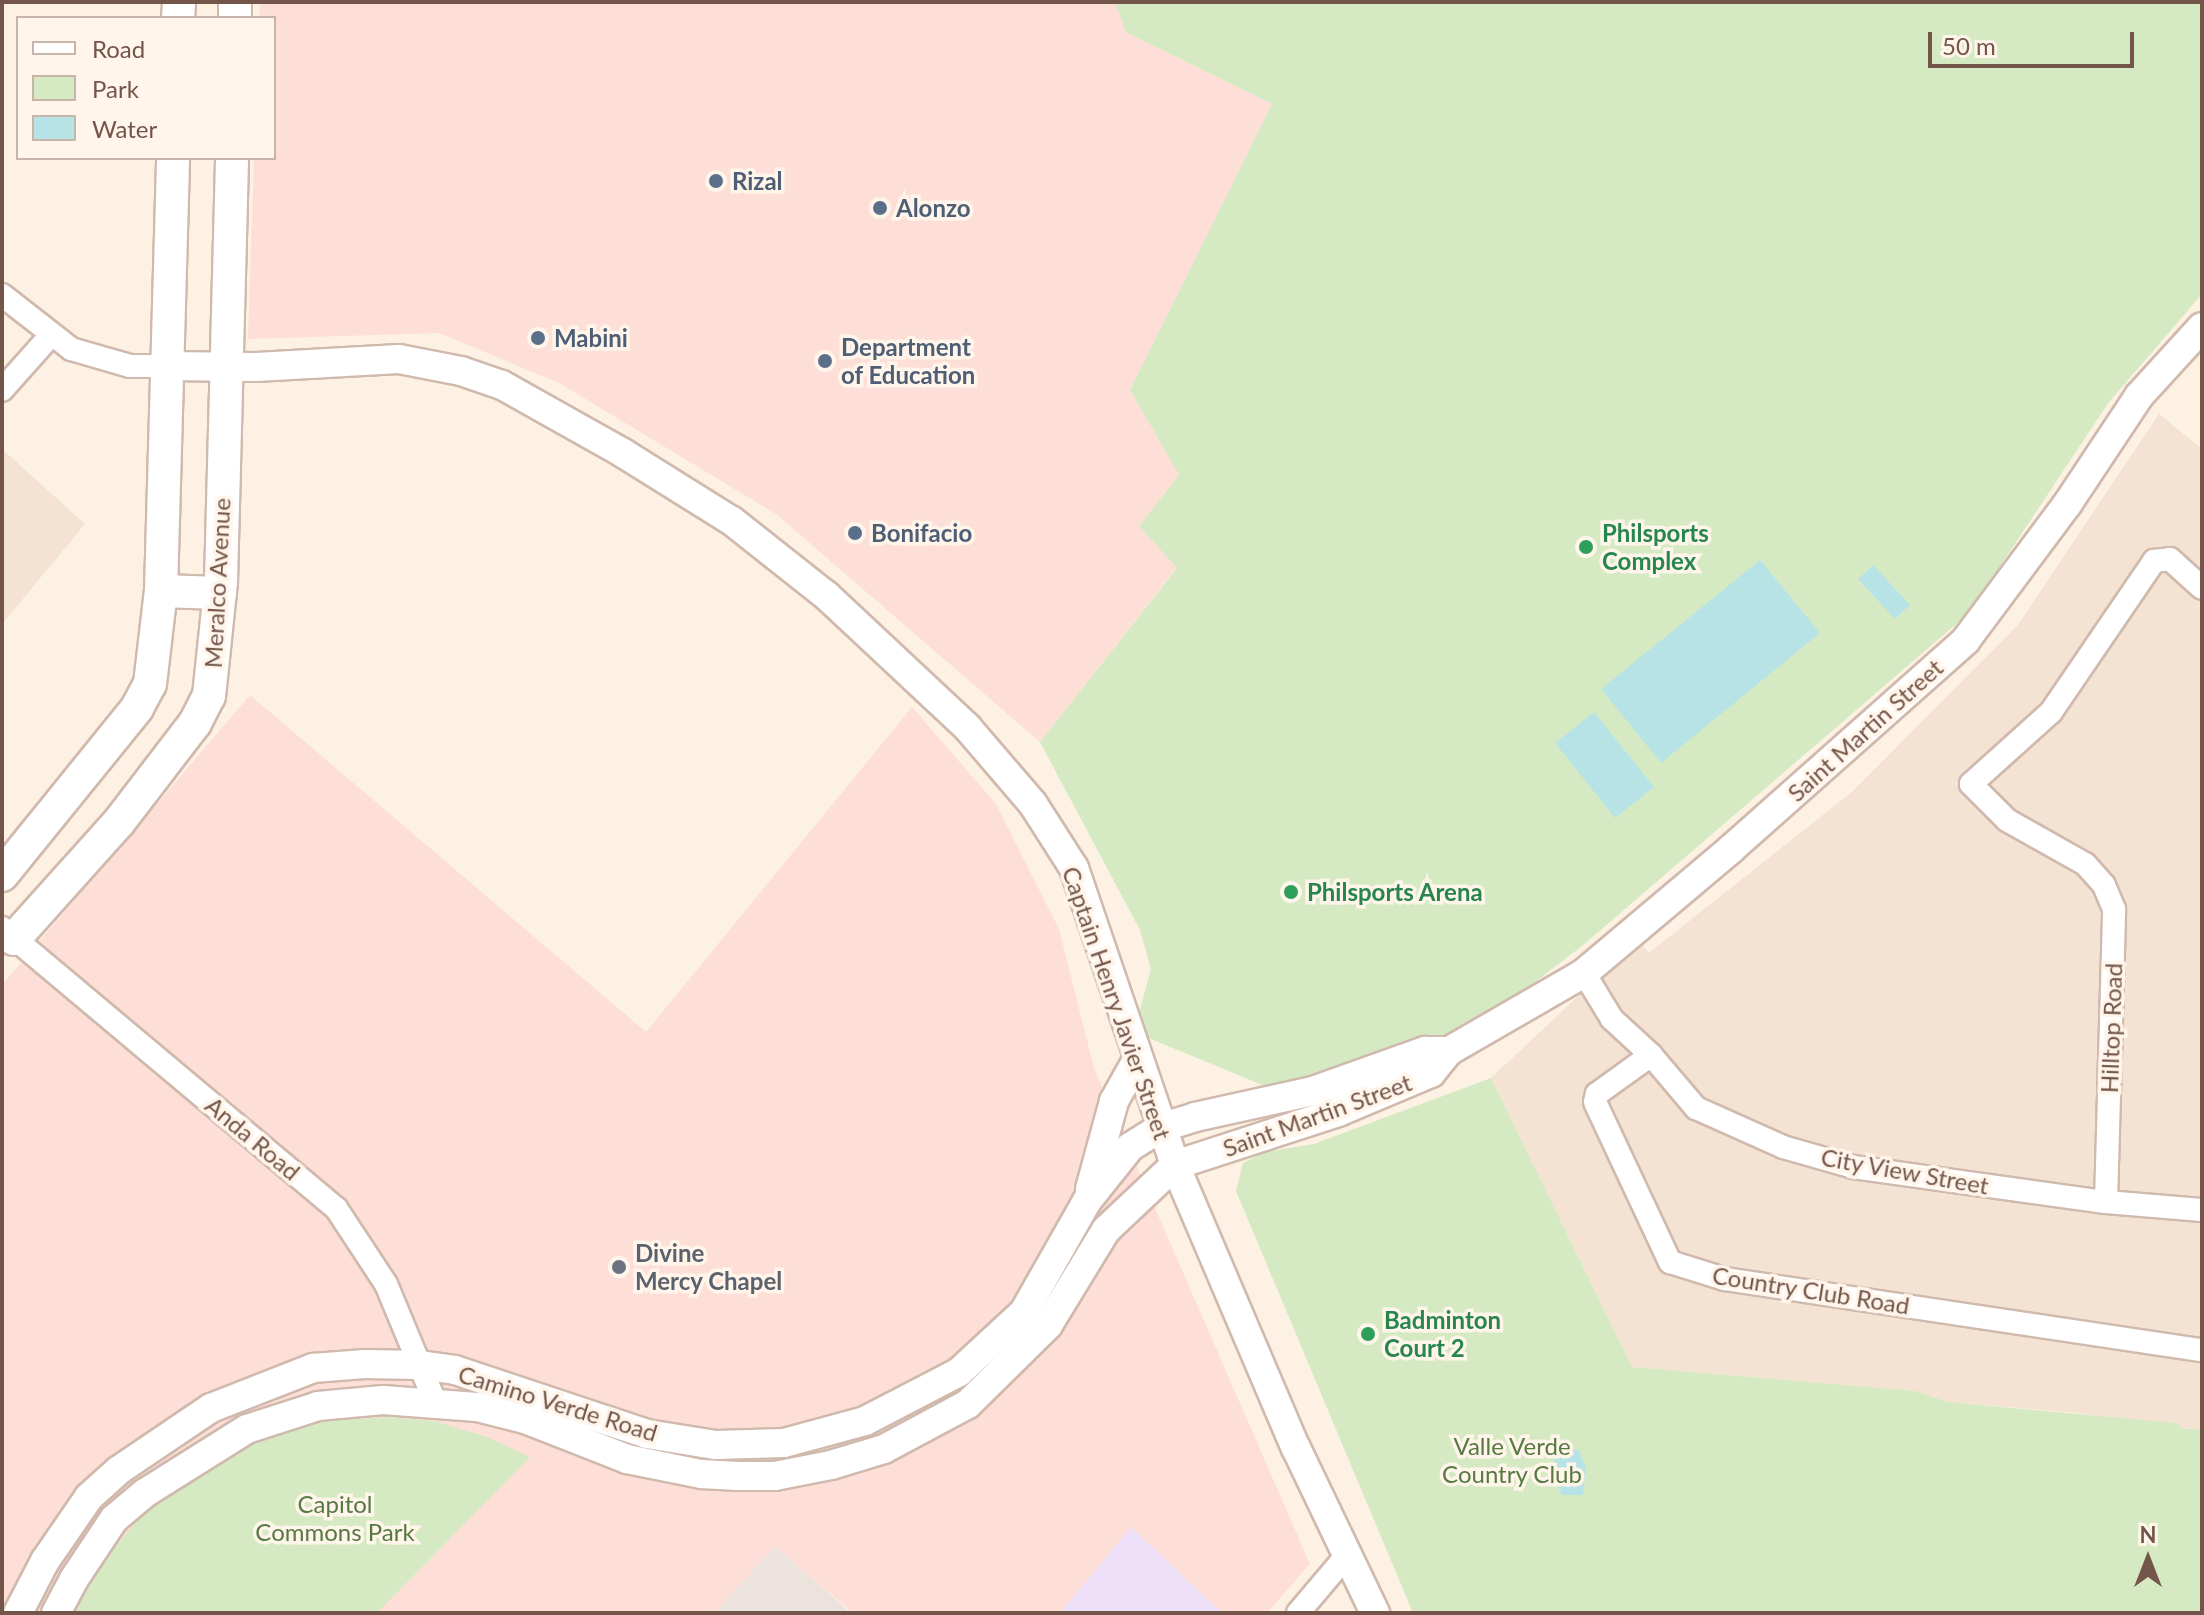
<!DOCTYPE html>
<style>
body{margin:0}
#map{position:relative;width:2204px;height:1615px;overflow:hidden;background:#fcf1e3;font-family:Lato,sans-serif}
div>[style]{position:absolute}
.residential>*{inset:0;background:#f4e2d2}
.commercial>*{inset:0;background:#fddfd7}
.industrial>*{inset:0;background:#ece3de}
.education>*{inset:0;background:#eee0f8}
.green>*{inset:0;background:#d5eac2}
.water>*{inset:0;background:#b8e3e6}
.roads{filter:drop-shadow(2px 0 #d0b9ad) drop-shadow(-2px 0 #d0b9ad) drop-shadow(0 2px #d0b9ad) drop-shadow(0 -2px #d0b9ad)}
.minor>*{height:22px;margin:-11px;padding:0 11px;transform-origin:11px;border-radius:11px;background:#fff}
.tertiary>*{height:28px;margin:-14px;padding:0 14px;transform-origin:14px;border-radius:14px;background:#fff}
.secondary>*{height:32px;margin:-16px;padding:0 16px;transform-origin:16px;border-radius:16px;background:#fff}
.dots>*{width:22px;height:22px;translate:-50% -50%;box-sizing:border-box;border:4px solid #fff5ea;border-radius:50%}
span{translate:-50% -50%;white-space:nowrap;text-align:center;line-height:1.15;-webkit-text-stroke:7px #fff5ea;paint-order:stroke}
.service-label{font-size:24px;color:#4e5e75;font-weight:700}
.left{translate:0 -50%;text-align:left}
.leisure-label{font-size:24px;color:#27864d;font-weight:700}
.street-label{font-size:24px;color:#745549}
.worship-label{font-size:24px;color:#5b616d;font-weight:700}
.park-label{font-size:24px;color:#567a42}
.frame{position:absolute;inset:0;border:4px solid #745549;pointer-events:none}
.legend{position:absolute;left:16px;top:16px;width:260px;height:144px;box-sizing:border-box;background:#fff5ea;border:2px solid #c7b5aa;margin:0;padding:10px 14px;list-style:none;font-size:24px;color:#745549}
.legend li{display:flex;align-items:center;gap:16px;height:40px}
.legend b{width:40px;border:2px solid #c7b5aa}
.north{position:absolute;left:2108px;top:1519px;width:80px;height:80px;-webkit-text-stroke:6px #fff5ea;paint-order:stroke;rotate:0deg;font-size:22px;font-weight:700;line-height:32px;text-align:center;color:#745549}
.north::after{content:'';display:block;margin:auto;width:28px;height:36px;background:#745549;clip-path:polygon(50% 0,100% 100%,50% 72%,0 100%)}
.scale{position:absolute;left:1928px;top:32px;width:206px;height:36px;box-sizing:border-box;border:4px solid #745549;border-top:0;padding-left:10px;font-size:24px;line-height:28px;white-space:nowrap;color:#745549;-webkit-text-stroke:6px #fff5ea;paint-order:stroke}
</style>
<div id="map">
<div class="residential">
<div style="clip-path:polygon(2159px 414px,2202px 449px,2202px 1430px,2078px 1413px,1948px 1402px,1916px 1391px,1632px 1367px,1491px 1078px,1638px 940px,1649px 953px,1853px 791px,2018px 625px)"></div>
<div style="clip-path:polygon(2px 449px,85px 524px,2px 624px)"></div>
</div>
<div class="commercial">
<div style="clip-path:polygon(260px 2px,1115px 2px,1127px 32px,1272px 104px,1130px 390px,1179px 475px,1139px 526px,1177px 567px,1040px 742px,776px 514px,559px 383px,439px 333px,248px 339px,254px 158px,274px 158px,274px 18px,259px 18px)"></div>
<div style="clip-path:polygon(250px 695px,646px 1032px,912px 707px,996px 804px,1059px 929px,1094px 1068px,1310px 1564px,1267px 1613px,1222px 1613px,1131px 1527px,1060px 1613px,853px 1613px,775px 1547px,714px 1613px,2px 1613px,2px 985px)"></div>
</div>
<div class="industrial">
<div style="clip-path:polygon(775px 1546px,851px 1613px,714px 1613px)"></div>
</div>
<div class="education">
<div style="clip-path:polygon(1131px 1527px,1222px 1613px,1060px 1613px)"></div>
</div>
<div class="green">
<div style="clip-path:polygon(1115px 2px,2202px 2px,2202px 294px,2109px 402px,1969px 613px,1582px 946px,1492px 1015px,1420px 1048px,1279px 1092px,1134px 1032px,1151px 969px,1140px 930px,1040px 742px,1177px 568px,1139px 526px,1179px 475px,1130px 390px,1272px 104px,1126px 32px)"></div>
<div style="clip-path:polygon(1491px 1078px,1632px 1367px,1916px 1391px,1948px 1402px,2176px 1423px,2182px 1428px,2202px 1430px,2202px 1613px,1413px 1613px,1236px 1191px,1243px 1163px,1265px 1152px,1314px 1144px)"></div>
<div style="clip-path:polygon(386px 1417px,434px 1421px,487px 1437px,530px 1457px,377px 1613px,73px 1613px,91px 1575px,154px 1502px,236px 1450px,318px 1422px)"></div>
</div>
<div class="water">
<div style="clip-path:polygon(1760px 560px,1820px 633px,1661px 763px,1601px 689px)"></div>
<div style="clip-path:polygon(1873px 565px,1910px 605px,1895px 619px,1858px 579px)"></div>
<div style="clip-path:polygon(1594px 712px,1654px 787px,1615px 818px,1555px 743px)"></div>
<div style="clip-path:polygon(1560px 1450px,1579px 1450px,1586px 1469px,1583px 1495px,1562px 1495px,1549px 1470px)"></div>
</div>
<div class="roads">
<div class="minor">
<div style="left:2px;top:295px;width:88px;rotate:38deg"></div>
<div style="left:71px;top:349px;width:61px;rotate:16.1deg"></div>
<div style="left:130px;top:366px;width:35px"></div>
<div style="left:2px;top:390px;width:74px;rotate:-48.3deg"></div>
<div style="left:2px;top:928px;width:436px;rotate:40deg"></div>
<div style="left:336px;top:1208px;width:91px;rotate:56.7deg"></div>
<div style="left:386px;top:1284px;width:128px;rotate:67.4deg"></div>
<div style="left:1584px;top:973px;width:54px;rotate:58.7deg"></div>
<div style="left:1612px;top:1019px;width:53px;rotate:42.7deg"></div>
<div style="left:1651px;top:1055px;width:70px;rotate:49.7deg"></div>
<div style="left:1696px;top:1108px;width:95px;rotate:24.1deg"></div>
<div style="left:1783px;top:1147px;width:73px;rotate:15.9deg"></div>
<div style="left:1853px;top:1167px;width:255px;rotate:7.9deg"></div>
<div style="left:2106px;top:1202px;width:96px;rotate:4.8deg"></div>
<div style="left:1651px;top:1055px;width:67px;rotate:144.2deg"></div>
<div style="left:1597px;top:1094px;width:8px;rotate:104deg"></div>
<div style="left:1595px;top:1102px;width:177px;rotate:64.9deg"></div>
<div style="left:1670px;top:1262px;width:58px;rotate:17.2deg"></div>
<div style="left:1725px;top:1279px;width:482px;rotate:8.5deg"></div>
<div style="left:2106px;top:1202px;width:293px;rotate:-88.4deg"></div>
<div style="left:2114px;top:909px;width:26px;rotate:-113deg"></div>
<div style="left:2104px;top:885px;width:28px;rotate:-132deg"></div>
<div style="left:2085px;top:864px;width:90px;rotate:-150.6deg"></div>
<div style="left:2007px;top:820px;width:51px;rotate:-135deg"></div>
<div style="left:1971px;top:784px;width:108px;rotate:-42deg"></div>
<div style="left:2051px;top:712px;width:183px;rotate:-55.7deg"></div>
<div style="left:2154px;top:561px;width:16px;rotate:-7deg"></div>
<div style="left:2170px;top:559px;width:43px;rotate:42.2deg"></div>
<div style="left:1298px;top:1613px;width:76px;rotate:-49.8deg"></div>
</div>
<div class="tertiary">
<div style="left:165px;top:366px;width:91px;rotate:0.6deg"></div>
<div style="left:256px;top:367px;width:143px;rotate:-3.2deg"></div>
<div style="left:399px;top:359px;width:63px;rotate:11deg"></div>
<div style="left:461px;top:371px;width:43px;rotate:18.9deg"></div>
<div style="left:502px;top:385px;width:139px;rotate:29.3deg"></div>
<div style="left:623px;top:453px;width:128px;rotate:32deg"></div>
<div style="left:732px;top:521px;width:121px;rotate:38.3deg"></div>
<div style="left:827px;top:596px;width:192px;rotate:43.1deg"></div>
<div style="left:967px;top:727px;width:101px;rotate:49.4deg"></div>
<div style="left:1033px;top:804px;width:76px;rotate:57.4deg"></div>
<div style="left:1074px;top:868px;width:314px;rotate:71.2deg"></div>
<div style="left:1175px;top:1165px;width:308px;rotate:66.9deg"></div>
<div style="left:1296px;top:1448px;width:183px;rotate:64.4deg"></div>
<div style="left:1090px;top:1189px;width:91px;rotate:-74.7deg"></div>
<div style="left:1114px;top:1101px;width:47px;rotate:-60.7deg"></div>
<div style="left:18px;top:1613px;width:59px;rotate:-62.6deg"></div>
<div style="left:45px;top:1561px;width:78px;rotate:-55.5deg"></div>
<div style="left:89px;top:1497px;width:40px;rotate:-42deg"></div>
<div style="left:119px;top:1470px;width:111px;rotate:-34deg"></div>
<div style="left:211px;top:1408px;width:110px;rotate:-21.4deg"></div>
<div style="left:313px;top:1368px;width:52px;rotate:-4.4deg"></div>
<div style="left:365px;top:1364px;width:55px;rotate:1deg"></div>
<div style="left:420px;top:1365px;width:35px;rotate:8deg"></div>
<div style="left:455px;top:1370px;width:202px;rotate:18.4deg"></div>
<div style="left:647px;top:1434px;width:70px;rotate:9.1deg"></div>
<div style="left:716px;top:1445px;width:68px;rotate:-1.7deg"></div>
<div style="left:784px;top:1443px;width:84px;rotate:-15.2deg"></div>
<div style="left:865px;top:1421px;width:106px;rotate:-27.5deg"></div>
<div style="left:959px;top:1372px;width:88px;rotate:-42.7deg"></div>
<div style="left:1024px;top:1312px;width:128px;rotate:-60.4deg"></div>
<div style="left:1087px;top:1201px;width:69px;rotate:-51.5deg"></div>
<div style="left:1130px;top:1147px;width:36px;rotate:-32deg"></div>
<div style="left:1160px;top:1128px;width:37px;rotate:-17deg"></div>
<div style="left:1195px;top:1117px;width:121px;rotate:-12.4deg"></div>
<div style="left:1313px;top:1091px;width:119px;rotate:-19.7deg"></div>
<div style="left:1425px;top:1051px;width:24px"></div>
<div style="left:56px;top:1613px;width:38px;rotate:-62deg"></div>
<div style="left:74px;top:1579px;width:72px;rotate:-56.3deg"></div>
<div style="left:114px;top:1519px;width:40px;rotate:-40deg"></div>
<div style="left:145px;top:1493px;width:120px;rotate:-32.1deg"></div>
<div style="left:247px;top:1429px;width:75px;rotate:-17.9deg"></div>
<div style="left:318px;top:1406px;width:65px;rotate:-5.3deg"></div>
<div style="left:383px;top:1400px;width:94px;rotate:4.3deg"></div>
<div style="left:477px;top:1407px;width:49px;rotate:14deg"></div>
<div style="left:525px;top:1419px;width:110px;rotate:21.4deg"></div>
<div style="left:627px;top:1459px;width:76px;rotate:11.5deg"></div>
<div style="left:701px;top:1474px;width:37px;rotate:3deg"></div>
<div style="left:738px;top:1476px;width:37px"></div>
<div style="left:775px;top:1476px;width:57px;rotate:-11.1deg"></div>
<div style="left:831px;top:1465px;width:55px;rotate:-16.8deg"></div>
<div style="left:884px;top:1449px;width:95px;rotate:-28.2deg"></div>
<div style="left:968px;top:1404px;width:112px;rotate:-44.6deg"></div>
<div style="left:1048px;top:1325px;width:111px;rotate:-58.6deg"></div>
<div style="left:1106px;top:1230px;width:95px;rotate:-43.3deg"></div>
<div style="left:1175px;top:1165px;width:171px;rotate:-18deg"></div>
<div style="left:1338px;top:1112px;width:101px;rotate:-22.8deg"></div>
<div style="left:1431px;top:1073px;width:28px;rotate:-51deg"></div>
<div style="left:1449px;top:1051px;width:156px;rotate:-30deg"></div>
<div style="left:1584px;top:973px;width:192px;rotate:-40.1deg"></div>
<div style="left:1731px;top:849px;width:314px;rotate:-41.6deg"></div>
<div style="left:1966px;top:640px;width:171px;rotate:-53.3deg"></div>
<div style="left:2068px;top:503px;width:128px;rotate:-56.4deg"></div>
<div style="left:2139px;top:396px;width:93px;rotate:-47.6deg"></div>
</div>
<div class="secondary">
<div style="left:178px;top:18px;width:16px;rotate:-86deg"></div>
<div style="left:235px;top:18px;width:16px;rotate:-90deg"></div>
<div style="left:161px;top:591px;width:59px;rotate:1.9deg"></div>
<div style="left:2px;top:875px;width:215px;rotate:-51deg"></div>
<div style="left:137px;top:708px;width:27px;rotate:-62deg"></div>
<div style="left:150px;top:684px;width:94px;rotate:-83.3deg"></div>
<div style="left:161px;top:591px;width:433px;rotate:-88.4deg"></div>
<div style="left:14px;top:939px;width:157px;rotate:-48.1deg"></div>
<div style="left:119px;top:822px;width:125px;rotate:-52.5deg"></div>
<div style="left:195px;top:723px;width:30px;rotate:-63deg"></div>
<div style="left:209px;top:696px;width:116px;rotate:-84deg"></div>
<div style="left:221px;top:581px;width:423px;rotate:-88.5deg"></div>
</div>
</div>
<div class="dots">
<div style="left:716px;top:181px;background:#5c6f8a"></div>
<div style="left:880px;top:208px;background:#5c6f8a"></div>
<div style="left:538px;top:338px;background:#5c6f8a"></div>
<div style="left:825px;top:361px;background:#5c6f8a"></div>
<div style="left:855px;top:533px;background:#5c6f8a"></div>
<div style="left:1586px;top:547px;background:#2e9e5b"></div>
<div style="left:1291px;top:892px;background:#2e9e5b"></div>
<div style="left:619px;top:1267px;background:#6b7280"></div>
<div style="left:1368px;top:1334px;background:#2e9e5b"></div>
</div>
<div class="service-label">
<span class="left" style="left:732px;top:181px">Rizal</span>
<span class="left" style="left:896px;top:208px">Alonzo</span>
<span class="left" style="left:554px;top:338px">Mabini</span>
<span class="left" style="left:841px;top:361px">Department<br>of Education</span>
<span class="left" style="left:871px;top:533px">Bonifacio</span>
</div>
<div class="leisure-label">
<span class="left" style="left:1602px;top:547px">Philsports<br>Complex</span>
<span class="left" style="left:1307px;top:892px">Philsports Arena</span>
<span class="left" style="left:1384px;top:1334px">Badminton<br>Court 2</span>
</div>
<div class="street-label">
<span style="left:217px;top:583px;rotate:-87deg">Meralco Avenue</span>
<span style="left:1865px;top:730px;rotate:-42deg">Saint Martin Street</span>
<span style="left:1117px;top:1003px;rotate:71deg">Captain Henry Javier Street</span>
<span style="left:2111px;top:1028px;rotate:-88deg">Hilltop Road</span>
<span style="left:1317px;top:1115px;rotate:-20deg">Saint Martin Street</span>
<span style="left:253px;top:1138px;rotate:40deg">Anda Road</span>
<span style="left:1905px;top:1171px;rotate:10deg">City View Street</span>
<span style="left:1811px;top:1290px;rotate:9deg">Country Club Road</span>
<span style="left:558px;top:1403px;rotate:17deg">Camino Verde Road</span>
</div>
<div class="worship-label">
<span class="left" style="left:635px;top:1267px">Divine<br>Mercy Chapel</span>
</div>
<div class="park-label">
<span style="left:1512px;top:1460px">Valle Verde<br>Country Club</span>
<span style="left:335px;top:1518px">Capitol<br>Commons Park</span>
</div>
<div class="frame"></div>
<ul class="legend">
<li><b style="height:10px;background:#fff"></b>Road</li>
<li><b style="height:22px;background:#d5eac2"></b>Park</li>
<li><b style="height:22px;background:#b8e3e6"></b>Water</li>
</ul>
<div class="north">N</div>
<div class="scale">50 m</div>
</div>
